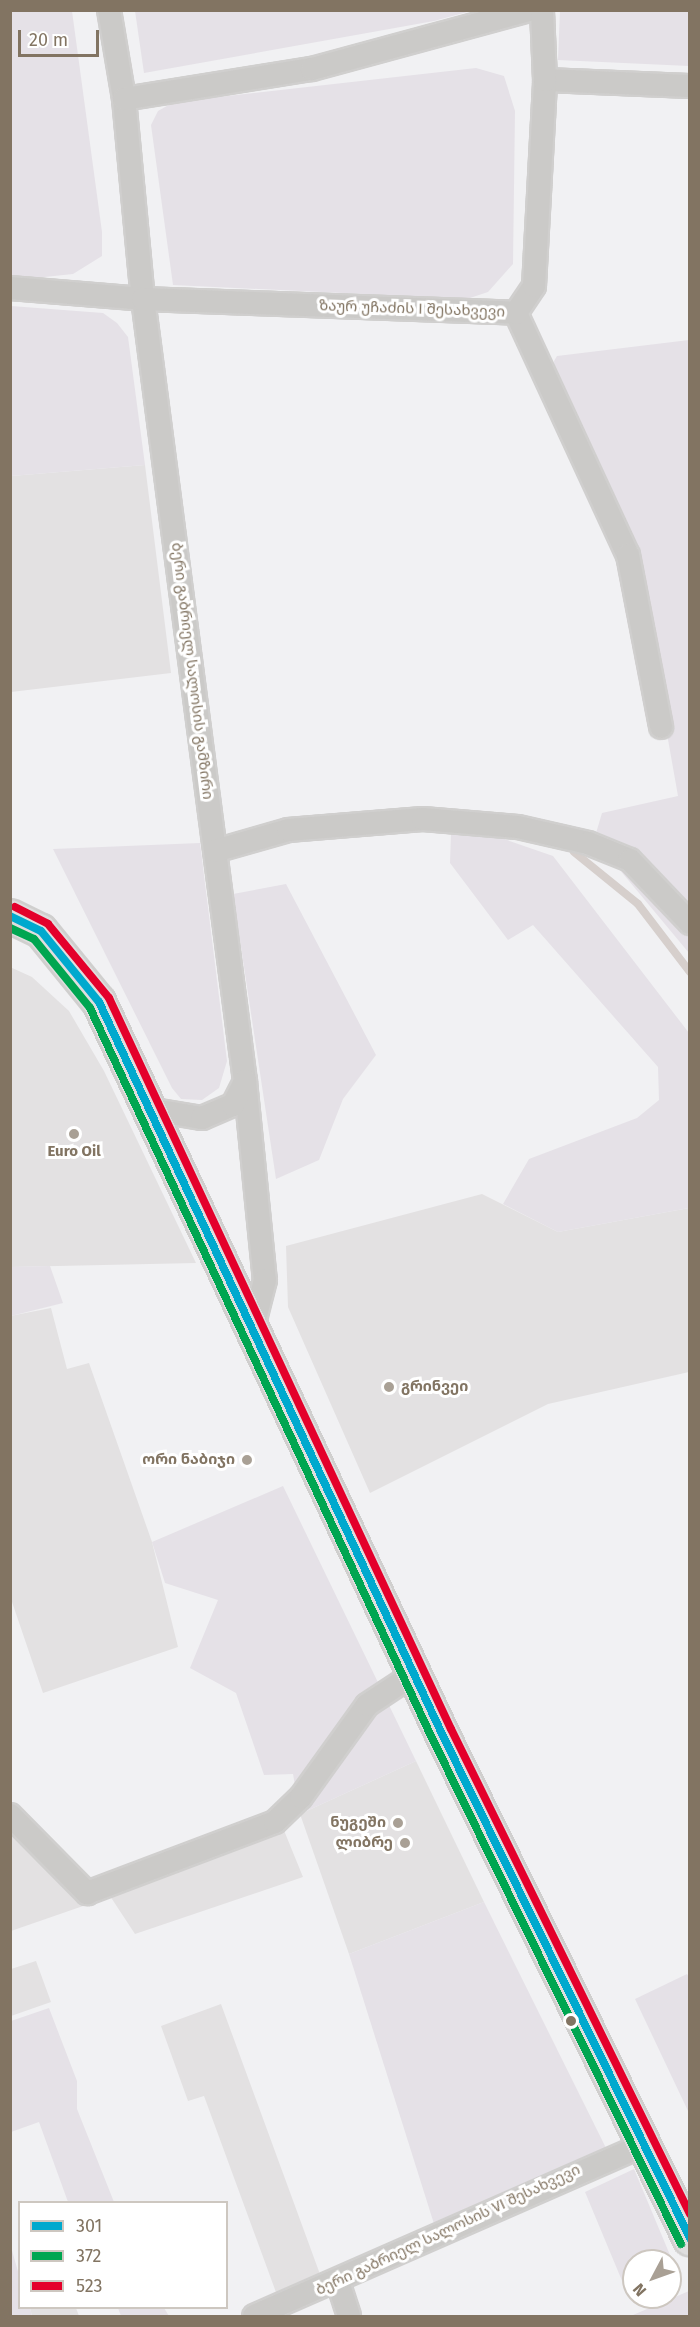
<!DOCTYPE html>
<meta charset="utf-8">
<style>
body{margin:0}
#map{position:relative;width:700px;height:2327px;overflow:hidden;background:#f1f1f3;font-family:"Fira Sans","Noto Sans Georgian",sans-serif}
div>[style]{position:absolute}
.built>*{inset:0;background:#e3e1e2}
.green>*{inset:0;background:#e5e1e7}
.stream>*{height:8px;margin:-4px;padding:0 4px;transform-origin:4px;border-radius:4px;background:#d6cfcc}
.roads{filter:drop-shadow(2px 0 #d0cfce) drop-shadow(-2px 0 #d0cfce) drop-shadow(0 2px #d0cfce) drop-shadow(0 -2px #d0cfce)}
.minor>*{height:22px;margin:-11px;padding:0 11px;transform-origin:11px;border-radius:11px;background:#cbcac8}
.secondary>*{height:32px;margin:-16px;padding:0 16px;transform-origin:16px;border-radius:16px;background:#dfdede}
.bus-1>*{height:8px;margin:-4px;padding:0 4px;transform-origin:4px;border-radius:4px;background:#00a9ce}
.bus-2>*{height:8px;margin:-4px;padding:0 4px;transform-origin:4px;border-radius:4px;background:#00a651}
.bus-3>*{height:8px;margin:-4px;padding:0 4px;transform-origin:4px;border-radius:4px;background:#e4002b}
.dots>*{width:16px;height:16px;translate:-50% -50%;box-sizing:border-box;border:3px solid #fff;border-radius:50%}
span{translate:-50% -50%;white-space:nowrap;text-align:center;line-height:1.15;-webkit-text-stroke:6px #fff;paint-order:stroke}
.street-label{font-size:15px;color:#827462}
.poi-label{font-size:15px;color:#827462;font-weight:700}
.left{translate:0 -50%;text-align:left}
.right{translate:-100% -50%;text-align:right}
.frame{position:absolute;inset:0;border:12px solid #827462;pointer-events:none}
.legend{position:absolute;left:18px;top:2201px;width:210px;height:108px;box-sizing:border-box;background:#fff;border:2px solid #cdc7c0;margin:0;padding:8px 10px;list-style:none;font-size:18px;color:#827462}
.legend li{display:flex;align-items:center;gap:12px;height:30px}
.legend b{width:30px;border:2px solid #cdc7c0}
.north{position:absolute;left:622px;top:2249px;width:60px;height:60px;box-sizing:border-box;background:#fff;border:2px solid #cdc7c0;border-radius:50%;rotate:229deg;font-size:16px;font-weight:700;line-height:24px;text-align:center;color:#827462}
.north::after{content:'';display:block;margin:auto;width:21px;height:27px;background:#a9a095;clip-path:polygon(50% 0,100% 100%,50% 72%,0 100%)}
.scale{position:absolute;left:18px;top:30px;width:81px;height:27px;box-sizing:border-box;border:3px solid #827462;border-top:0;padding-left:8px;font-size:18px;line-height:21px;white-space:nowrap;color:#827462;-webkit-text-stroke:4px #fff;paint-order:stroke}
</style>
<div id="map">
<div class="built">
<div style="clip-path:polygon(145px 465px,171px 673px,11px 692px,11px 476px)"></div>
<div style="clip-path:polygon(10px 967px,32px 977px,69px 1011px,104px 1071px,196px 1263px,11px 1267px)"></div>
<div style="clip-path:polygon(482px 1194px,558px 1232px,689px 1208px,689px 1372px,548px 1404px,370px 1493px,288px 1307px,286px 1246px)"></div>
<div style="clip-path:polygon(51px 1308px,67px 1369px,89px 1363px,152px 1542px,178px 1647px,43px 1693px,11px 1599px,10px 1316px)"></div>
<div style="clip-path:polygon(416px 1761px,484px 1902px,349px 1954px,300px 1814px)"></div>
<div style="clip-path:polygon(283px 1828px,303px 1877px,135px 1934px,110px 1896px,273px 1835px)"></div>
<div style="clip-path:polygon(11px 1830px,86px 1905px,11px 1931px)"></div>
<div style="clip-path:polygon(36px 1961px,51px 2002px,11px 2016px,11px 1969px)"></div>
<div style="clip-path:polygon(221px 2004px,321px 2277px,277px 2295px,204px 2096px,188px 2101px,161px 2026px)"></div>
<div style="clip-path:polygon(30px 2308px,76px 2308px,79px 2316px,32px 2316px)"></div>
</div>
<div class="green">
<div style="clip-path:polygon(10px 11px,72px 11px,102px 232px,102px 256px,73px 274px,35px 278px,11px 276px)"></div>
<div style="clip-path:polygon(135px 11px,135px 10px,471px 11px,434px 21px,144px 73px)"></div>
<div style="clip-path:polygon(560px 11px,689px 11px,689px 66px,558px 60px)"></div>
<div style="clip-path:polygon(476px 68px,504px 76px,515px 111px,513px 264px,488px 292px,467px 299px,173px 285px,151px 125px,158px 111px,174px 102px)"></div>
<div style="clip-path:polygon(11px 306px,103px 313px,117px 323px,128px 337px,145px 465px,11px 476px)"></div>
<div style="clip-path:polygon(689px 340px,689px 953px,614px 863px,591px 850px,602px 813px,678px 796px,632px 536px,556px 382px,554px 361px,557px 356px)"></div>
<div style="clip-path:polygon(481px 831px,553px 856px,689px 1033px,689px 1208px,558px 1232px,503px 1204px,529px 1159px,637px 1118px,659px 1100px,658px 1067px,533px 925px,508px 940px,450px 863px,451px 833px)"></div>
<div style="clip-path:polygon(200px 843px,227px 1061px,219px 1088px,202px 1100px,181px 1099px,172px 1088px,53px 849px)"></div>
<div style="clip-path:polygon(286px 884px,376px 1055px,343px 1099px,319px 1160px,276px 1179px,233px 894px)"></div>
<div style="clip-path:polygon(50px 1266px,63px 1303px,11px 1316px,11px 1267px)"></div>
<div style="clip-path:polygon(283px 1486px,416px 1761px,300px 1814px,293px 1774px,264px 1775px,236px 1693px,190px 1668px,218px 1600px,165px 1583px,152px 1542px)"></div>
<div style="clip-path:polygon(484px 1902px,607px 2150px,435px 2227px,349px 1954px)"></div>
<div style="clip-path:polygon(687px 1974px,690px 1979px,689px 2113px,635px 1999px)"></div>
<div style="clip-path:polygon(49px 2008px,77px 2081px,77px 2109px,114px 2202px,68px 2202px,39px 2122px,11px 2132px,11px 2021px)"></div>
<div style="clip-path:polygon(634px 2169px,675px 2267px,670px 2269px,670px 2261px,634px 2261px,634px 2284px,625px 2288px,585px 2192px)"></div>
<div style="clip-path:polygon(11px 2247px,19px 2275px,20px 2308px,30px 2308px,32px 2316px,11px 2316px)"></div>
<div style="clip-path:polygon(689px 2291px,689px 2316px,634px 2316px,633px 2315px)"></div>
<div style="clip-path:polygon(118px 2308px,164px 2308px,169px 2316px,121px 2316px)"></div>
</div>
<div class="stream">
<div style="left:574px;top:852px;width:82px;rotate:39.1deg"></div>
<div style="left:638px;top:904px;width:86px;rotate:52.6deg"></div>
</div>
<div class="roads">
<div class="minor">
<div style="left:109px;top:10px;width:90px;rotate:80.4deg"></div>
<div style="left:124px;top:99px;width:201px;rotate:84.6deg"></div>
<div style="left:143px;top:299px;width:789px;rotate:82.57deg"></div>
<div style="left:245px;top:1081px;width:200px;rotate:84.3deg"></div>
<div style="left:265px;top:1280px;width:53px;rotate:104.3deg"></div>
<div style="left:545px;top:80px;width:145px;rotate:2.4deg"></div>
<div style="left:124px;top:99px;width:190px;rotate:-9.1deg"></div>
<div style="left:312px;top:69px;width:225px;rotate:-15.2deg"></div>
<div style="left:10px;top:288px;width:133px;rotate:4.7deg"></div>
<div style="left:143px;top:299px;width:373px;rotate:2.1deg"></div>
<div style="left:516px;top:313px;width:267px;rotate:65.2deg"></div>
<div style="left:628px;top:555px;width:175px;rotate:79.1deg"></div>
<div style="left:516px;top:313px;width:32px;rotate:-56deg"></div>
<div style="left:534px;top:286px;width:206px;rotate:-86.9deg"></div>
<div style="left:545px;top:80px;width:70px;rotate:-92.5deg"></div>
<div style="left:215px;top:851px;width:76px;rotate:-16deg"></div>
<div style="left:288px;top:830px;width:135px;rotate:-4.7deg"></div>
<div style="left:423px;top:819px;width:95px;rotate:4.8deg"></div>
<div style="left:518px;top:827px;width:72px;rotate:12.9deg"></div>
<div style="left:588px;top:843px;width:45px;rotate:22deg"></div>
<div style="left:630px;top:860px;width:87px;rotate:46.4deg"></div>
<div style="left:148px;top:1109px;width:55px;rotate:9.5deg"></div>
<div style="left:202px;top:1118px;width:34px;rotate:-23deg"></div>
<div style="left:233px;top:1105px;width:27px;rotate:-63deg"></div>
<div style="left:10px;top:1815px;width:110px;rotate:45.4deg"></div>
<div style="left:87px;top:1893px;width:201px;rotate:-20.7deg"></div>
<div style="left:275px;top:1822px;width:36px;rotate:-44deg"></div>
<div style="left:301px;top:1797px;width:113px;rotate:-54.3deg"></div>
<div style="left:367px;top:1705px;width:56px;rotate:-33.4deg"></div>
<div style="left:338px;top:2282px;width:36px;rotate:72deg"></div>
<div style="left:254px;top:2316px;width:425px;rotate:-23.7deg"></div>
</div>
<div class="secondary">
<div style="left:10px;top:916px;width:34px;rotate:26deg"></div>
<div style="left:41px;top:931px;width:92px;rotate:50.8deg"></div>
<div style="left:99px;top:1002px;width:808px;rotate:64.89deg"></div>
<div style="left:442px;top:1734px;width:563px;rotate:63.84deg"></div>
</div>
</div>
<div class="bus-1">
<div style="left:10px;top:916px;width:34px;rotate:26deg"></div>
<div style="left:41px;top:931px;width:92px;rotate:50.8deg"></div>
<div style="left:99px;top:1002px;width:808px;rotate:64.89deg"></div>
<div style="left:442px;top:1734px;width:562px;rotate:63.8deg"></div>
</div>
<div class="bus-2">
<div style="left:10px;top:928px;width:26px;rotate:25deg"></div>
<div style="left:34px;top:939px;width:89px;rotate:50.9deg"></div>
<div style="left:90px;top:1008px;width:806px;rotate:64.9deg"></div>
<div style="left:432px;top:1738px;width:564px;rotate:63.8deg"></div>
</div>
<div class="bus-3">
<div style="left:15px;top:907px;width:37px;rotate:27deg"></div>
<div style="left:48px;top:924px;width:96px;rotate:50.5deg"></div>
<div style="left:109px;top:998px;width:807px;rotate:64.93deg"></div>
<div style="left:451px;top:1729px;width:541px;rotate:63.77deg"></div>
</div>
<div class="dots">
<div style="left:74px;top:1134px;background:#a9a095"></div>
<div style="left:389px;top:1387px;background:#a9a095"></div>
<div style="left:247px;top:1460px;background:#a9a095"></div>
<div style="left:398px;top:1823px;background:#a9a095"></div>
<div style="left:405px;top:1843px;background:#a9a095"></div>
<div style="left:571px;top:2021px;background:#827462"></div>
</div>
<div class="street-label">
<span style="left:412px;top:309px;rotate:2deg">ზაურ უჩაძის I შესახვევი</span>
<span style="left:192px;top:671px;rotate:83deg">ბერი გაბრიელ სალოსის გამზირი</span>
<span style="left:448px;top:2230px;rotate:-25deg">ბერი გაბრიელ სალოსის VI შესახვევი</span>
</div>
<div class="poi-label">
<span style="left:74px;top:1152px">Euro Oil</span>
<span class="left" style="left:401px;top:1387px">გრინვეი</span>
<span class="right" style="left:235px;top:1460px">ორი ნაბიჯი</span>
<span class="right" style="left:386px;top:1823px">ნუგეში</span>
<span class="right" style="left:393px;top:1843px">ლიბრე</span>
</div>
<div class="frame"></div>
<ul class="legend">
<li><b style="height:8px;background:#00a9ce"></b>301</li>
<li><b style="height:8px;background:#00a651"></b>372</li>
<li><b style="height:8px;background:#e4002b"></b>523</li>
</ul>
<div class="north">N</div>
<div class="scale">20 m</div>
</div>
